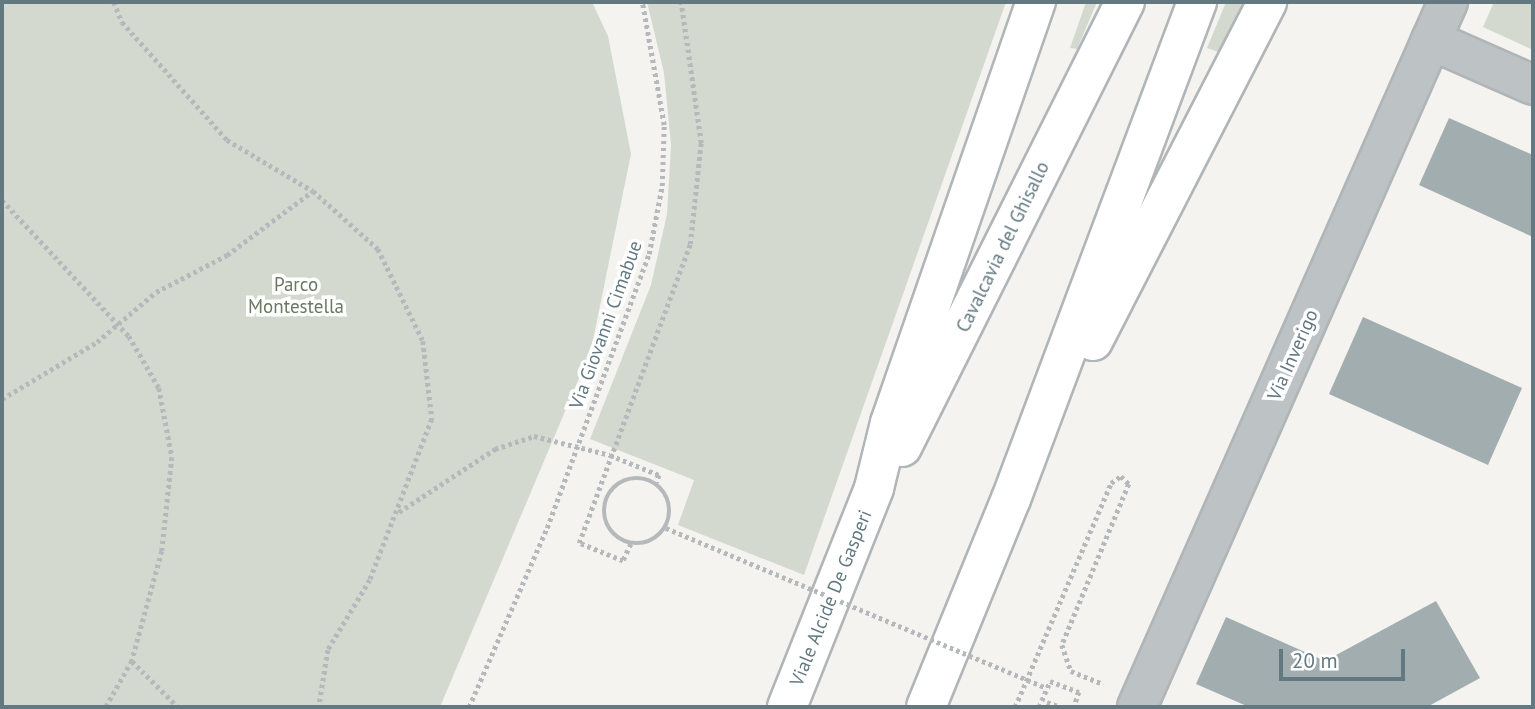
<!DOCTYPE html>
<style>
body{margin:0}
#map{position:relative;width:1535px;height:709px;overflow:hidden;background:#f4f3ef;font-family:"PT Sans",sans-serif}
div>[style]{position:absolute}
.green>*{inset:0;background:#d4d9cf}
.building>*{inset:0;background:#a1adaf}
.path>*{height:4.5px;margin-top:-2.25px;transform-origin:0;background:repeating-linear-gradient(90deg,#b5b9bb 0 3.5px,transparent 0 7px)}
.path>.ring{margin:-2.25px;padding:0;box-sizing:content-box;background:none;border:4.5px solid #b5b9bb;border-radius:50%}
.roads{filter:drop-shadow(2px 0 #b0b5b7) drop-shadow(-2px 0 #b0b5b7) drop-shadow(0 2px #b0b5b7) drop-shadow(0 -2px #b0b5b7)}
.minor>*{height:38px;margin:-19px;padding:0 19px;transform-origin:19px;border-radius:19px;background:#bdc2c4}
.highway>*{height:38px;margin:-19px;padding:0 19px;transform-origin:19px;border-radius:19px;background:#fff}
.path-bridge>*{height:4.5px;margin-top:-2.25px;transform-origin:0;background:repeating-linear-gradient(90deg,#b5b9bb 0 3.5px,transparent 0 7px)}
span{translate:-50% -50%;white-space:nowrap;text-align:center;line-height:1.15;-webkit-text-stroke:7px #fff;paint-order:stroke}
.street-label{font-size:19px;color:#637981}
.park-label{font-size:19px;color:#6a7861}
.frame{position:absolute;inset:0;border:4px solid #637981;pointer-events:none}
.scale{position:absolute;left:1279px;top:649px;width:126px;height:32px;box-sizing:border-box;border:4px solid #637981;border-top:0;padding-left:9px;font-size:21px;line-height:24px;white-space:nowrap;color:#637981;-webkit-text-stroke:5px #fff;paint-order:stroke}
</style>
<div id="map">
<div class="green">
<div style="clip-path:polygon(2px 2px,592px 2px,608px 36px,631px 154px,591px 350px,440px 707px,2px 707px)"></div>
<div style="clip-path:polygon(647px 2px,1006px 2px,804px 575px,678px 525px,694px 480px,590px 439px,651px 285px,667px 214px,671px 145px,664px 73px)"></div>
<div style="clip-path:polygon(1086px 2px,1097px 2px,1077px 49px,1070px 48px)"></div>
<div style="clip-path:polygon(1226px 2px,1243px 2px,1218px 52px,1207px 48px)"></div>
<div style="clip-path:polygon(1494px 2px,1533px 2px,1533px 50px,1483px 27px)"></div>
</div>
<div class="building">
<div style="clip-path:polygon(1449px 118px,1533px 155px,1533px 237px,1419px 185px)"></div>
<div style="clip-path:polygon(1363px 317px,1522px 388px,1488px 465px,1329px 394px)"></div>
<div style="clip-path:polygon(1436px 601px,1480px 678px,1427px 707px,1249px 707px,1196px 684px,1226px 617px,1325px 661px)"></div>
</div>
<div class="path">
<div style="left:114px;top:2px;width:22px;rotate:68deg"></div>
<div style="left:122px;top:22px;width:158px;rotate:48.3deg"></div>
<div style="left:227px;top:140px;width:100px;rotate:30.7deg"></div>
<div style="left:313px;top:191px;width:87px;rotate:41.7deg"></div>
<div style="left:378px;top:249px;width:102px;rotate:63.9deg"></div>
<div style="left:423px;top:341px;width:79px;rotate:83.4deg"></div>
<div style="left:432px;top:419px;width:173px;rotate:111.1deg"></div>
<div style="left:370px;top:580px;width:82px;rotate:121deg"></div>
<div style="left:328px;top:650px;width:58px;rotate:99deg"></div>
<div style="left:2px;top:200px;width:186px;rotate:47deg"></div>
<div style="left:129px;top:336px;width:60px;rotate:60deg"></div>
<div style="left:159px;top:388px;width:70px;rotate:79.3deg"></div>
<div style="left:172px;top:457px;width:95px;rotate:96.1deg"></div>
<div style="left:162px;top:551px;width:114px;rotate:105.3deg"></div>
<div style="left:132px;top:661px;width:53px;rotate:119.5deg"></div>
<div style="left:2px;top:399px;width:111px;rotate:-31deg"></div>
<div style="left:97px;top:342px;width:77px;rotate:-40.3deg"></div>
<div style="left:156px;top:292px;width:80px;rotate:-27.5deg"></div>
<div style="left:227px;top:255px;width:107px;rotate:-36.7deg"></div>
<div class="ring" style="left:604px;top:478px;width:61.5px;height:61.5px"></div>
<div style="left:399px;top:512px;width:115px;rotate:-33.3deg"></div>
<div style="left:495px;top:449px;width:41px;rotate:-18.4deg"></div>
<div style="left:534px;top:436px;width:78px;rotate:14deg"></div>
<div style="left:610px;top:455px;width:53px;rotate:22.2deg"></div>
<div style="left:659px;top:475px;width:8px;rotate:104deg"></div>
<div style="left:631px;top:544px;width:19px;rotate:115deg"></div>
<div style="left:623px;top:561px;width:48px;rotate:-157.8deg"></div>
<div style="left:579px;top:543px;width:319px;rotate:-69.6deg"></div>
<div style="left:690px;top:244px;width:102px;rotate:-83.8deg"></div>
<div style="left:701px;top:143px;width:142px;rotate:-98.1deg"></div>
<div style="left:132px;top:661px;width:65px;rotate:45deg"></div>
<div style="left:1047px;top:702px;width:15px;rotate:20deg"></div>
<div style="left:469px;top:707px;width:195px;rotate:-66.5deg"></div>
<div style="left:547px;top:528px;width:292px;rotate:-69.6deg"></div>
<div style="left:649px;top:254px;width:69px;rotate:-79.2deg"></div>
<div style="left:662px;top:186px;width:61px;rotate:-88.1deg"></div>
<div style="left:664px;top:125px;width:125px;rotate:-100.1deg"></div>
<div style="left:1015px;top:707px;width:244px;rotate:-66.8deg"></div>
<div style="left:1111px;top:483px;width:12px;rotate:-35deg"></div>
<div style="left:1121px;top:476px;width:11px;rotate:45deg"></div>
<div style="left:1129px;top:484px;width:174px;rotate:112.6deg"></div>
<div style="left:1062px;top:645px;width:28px;rotate:71deg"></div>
<div style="left:1071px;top:671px;width:35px;rotate:22deg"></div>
<div style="left:1039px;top:707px;width:28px;rotate:-67deg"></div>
<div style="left:1050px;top:681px;width:31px;rotate:21deg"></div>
<div style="left:1079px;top:692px;width:16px;rotate:108deg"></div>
</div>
<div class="roads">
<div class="minor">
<div style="left:1431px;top:40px;width:111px;rotate:23.8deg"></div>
<div style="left:1137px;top:707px;width:771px;rotate:-66.2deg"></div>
</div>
<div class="highway">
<div style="left:1093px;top:341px;width:381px;rotate:-62.8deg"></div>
<div style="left:902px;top:447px;width:498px;rotate:-63.4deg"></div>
<div style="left:787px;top:707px;width:236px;rotate:-68.3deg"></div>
<div style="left:874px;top:488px;width:67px;rotate:-76.2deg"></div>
<div style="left:890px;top:423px;width:446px;rotate:-70.9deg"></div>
<div style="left:926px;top:707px;width:225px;rotate:-67.8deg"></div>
<div style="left:1011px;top:499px;width:531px;rotate:-69.48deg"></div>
</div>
</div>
<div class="path-bridge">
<div style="left:666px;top:528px;width:413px;rotate:22.8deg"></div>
</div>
<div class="street-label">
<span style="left:1003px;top:247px;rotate:-64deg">Cavalcavia del Ghisallo</span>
<span style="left:606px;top:325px;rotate:-70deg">Via Giovanni Cimabue</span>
<span style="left:1293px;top:355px;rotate:-66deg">Via Inverigo</span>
<span style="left:831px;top:598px;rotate:-68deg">Viale Alcide De Gasperi</span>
</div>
<div class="park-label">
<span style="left:296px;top:296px">Parco<br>Montestella</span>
</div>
<div class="frame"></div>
<div class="scale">20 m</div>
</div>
